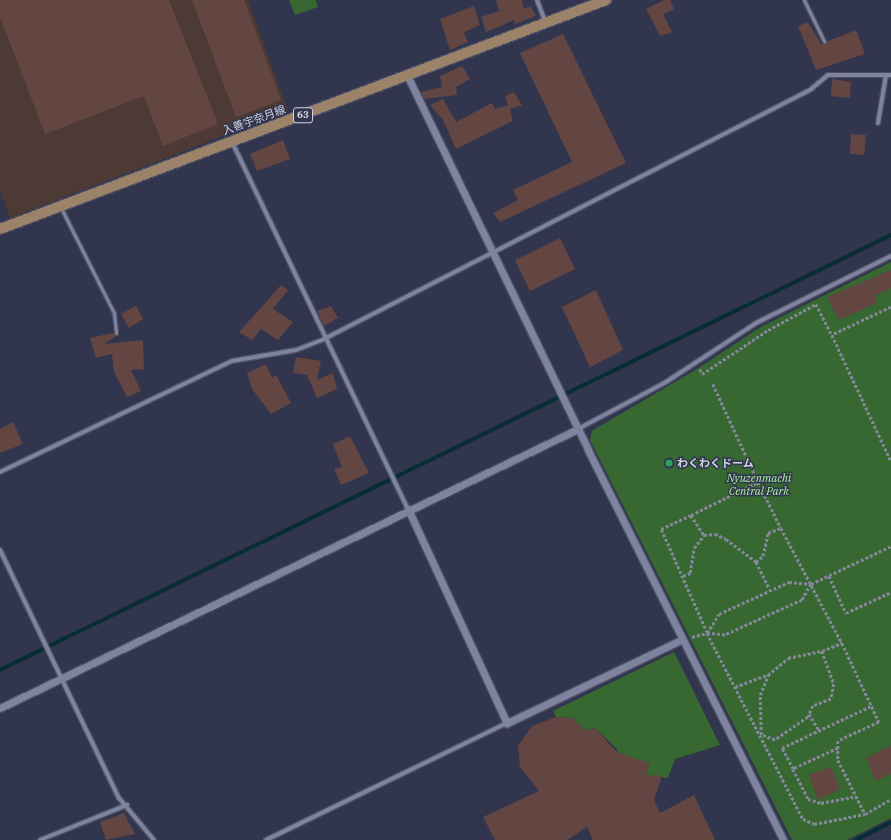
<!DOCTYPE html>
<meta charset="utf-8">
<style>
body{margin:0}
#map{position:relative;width:891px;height:840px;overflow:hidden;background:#32354e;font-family:"IBM Plex Serif","Noto Sans JP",serif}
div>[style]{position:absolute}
.industrial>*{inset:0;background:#4e3a35}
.green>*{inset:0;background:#386831}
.stream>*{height:4px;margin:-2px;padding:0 2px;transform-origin:2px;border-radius:2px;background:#062e33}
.building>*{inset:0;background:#634542}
.path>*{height:2.5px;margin-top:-1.25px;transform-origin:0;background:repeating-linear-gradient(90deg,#85889c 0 3px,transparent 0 5px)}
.roads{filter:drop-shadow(1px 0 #4d5064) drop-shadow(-1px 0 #4d5064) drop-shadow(0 1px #4d5064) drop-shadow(0 -1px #4d5064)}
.service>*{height:3px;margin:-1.5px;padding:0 1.5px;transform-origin:1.5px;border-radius:1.5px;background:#7e84a0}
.minor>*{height:4px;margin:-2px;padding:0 2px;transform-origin:2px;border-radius:2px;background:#7e84a0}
.tertiary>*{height:7px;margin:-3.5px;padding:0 3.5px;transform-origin:3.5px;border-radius:3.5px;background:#7e84a0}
.primary>*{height:10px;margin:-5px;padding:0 5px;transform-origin:5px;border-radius:5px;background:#9c8269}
.dots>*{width:11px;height:11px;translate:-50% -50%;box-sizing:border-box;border:2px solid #32354e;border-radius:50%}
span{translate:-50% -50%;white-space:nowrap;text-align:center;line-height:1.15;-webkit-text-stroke:3px #32354e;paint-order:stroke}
.shield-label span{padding:1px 3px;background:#32354e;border:1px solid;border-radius:3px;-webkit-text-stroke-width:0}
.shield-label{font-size:10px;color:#d1d4e3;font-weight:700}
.street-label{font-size:11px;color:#d1d4e3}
.poi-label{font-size:11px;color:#d1d4e3;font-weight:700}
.left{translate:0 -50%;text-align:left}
.park-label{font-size:11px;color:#a8f49c;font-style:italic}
</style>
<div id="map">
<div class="industrial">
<div style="clip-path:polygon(0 0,248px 0,288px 111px,10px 218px,0 191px)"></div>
</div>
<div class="green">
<div style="clip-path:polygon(289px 0,316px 0,318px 7px,295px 15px)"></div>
<div style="clip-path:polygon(891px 262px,891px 818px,847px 840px,792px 840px,590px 440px,592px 431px,600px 426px,697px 369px,759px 328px)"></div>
<div style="clip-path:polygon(674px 652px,720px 745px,675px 759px,668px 778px,646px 775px,649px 763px,616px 759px,617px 749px,595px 728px,585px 731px,572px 718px,556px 717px,553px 711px)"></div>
</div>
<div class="stream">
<div style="left:0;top:670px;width:992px;rotate:-26.02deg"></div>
<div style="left:856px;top:840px;width:39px;rotate:-27deg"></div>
</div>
<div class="building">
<div style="clip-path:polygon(0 0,169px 0,218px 124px,163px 146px,144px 96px,45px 134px,0 17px)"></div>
<div style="clip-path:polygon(192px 0,244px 0,281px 100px,236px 117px)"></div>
<div style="clip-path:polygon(496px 0,522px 0,524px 9px,531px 6px,536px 16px,515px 24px,514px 20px,486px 32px,481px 17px,499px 11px)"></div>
<div style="clip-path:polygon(664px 0,670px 0,674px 9px,663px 14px,672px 32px,660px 36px,646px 9px)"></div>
<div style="clip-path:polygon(474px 6px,480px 25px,464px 32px,468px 42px,450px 50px,440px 19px)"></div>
<div style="clip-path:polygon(808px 22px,821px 44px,856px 30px,865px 54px,816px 70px,798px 26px)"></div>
<div style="clip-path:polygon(563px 34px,626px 163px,500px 222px,493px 213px,518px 200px,513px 190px,572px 162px,520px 53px)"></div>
<div style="clip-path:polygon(462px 66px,470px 79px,456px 87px,457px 95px,424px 99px,421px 92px,442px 87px,440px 76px)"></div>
<div style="clip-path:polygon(832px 79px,851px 82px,850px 98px,831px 96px)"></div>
<div style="clip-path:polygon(514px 92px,522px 105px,510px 109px,513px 121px,456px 149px,443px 120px,430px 105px,443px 99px,456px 122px,492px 103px,495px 109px,508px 105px,505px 96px)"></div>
<div style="clip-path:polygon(851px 134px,866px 135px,864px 155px,850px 154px)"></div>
<div style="clip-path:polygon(283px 140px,290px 159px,257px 171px,250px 154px)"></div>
<div style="clip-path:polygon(560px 238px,575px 269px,530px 291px,515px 260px)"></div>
<div style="clip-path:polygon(891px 270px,891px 288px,874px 296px,878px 302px,839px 320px,827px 297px)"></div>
<div style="clip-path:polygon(281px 285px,288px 290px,273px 309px,293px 322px,278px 340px,261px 329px,252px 340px,239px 332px)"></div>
<div style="clip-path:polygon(596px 290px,623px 350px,590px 367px,562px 307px)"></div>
<div style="clip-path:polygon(136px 306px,143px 319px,129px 328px,121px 314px)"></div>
<div style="clip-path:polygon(331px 306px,338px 318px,324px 326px,317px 311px)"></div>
<div style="clip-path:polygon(113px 333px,116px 336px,104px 344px,143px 340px,144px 369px,131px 370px,141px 391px,127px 397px,114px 372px,112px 354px,96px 358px,90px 338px)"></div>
<div style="clip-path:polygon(296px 357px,321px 361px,317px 380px,333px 373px,337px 389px,317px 398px,307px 375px,293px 373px)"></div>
<div style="clip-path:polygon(266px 364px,272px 378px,276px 375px,291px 403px,271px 414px,252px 389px,247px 373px)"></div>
<div style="clip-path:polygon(13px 422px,23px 444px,0 453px,0 429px)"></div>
<div style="clip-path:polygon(350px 436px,369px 473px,341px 485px,334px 469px,342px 467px,333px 444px)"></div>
<div style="clip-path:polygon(556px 717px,572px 718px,585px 731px,595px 728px,617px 752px,649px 763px,646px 775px,662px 776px,654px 800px,660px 813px,694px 795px,715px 840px,593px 840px,587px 827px,567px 840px,495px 840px,483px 817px,539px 791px,520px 767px,518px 746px,532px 726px)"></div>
<div style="clip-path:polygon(891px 745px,891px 774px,876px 781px,866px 758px)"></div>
<div style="clip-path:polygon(831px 767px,840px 789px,818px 800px,809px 775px)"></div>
<div style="clip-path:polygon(124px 813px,135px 834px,106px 840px,100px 822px)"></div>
</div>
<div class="path">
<div style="left:891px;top:307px;width:65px;rotate:154.6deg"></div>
<div style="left:832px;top:335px;width:139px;rotate:64.9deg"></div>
<div style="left:700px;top:369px;width:5px;rotate:68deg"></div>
<div style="left:702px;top:374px;width:79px;rotate:-33.7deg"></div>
<div style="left:768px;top:330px;width:55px;rotate:-28.4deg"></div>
<div style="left:816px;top:304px;width:35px;rotate:63deg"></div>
<div style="left:713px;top:384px;width:108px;rotate:65.3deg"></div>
<div style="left:691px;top:515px;width:75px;rotate:-26.2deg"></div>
<div style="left:758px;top:482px;width:51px;rotate:63.4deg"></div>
<div style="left:756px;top:562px;width:31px;rotate:63deg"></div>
<div style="left:683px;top:576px;width:8px;rotate:-23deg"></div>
<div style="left:690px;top:573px;width:25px;rotate:-81deg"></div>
<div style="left:694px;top:548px;width:16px;rotate:-52deg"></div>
<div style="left:829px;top:576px;width:41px;rotate:65.3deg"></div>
<div style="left:846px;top:613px;width:50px;rotate:-25deg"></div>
<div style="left:789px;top:582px;width:22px;rotate:5deg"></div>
<div style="left:811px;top:584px;width:18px;rotate:119deg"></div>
<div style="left:802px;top:600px;width:85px;rotate:155.6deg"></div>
<div style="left:725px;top:635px;width:18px;rotate:-174deg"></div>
<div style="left:707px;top:633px;width:22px;rotate:-58deg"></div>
<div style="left:719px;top:614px;width:77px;rotate:-24.6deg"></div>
<div style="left:811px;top:584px;width:89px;rotate:-25.4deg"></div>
<div style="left:707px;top:633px;width:114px;rotate:-113.9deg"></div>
<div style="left:661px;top:529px;width:33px;rotate:-25deg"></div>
<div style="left:691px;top:515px;width:24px;rotate:57deg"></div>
<div style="left:704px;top:535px;width:11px;rotate:-5deg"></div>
<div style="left:715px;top:534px;width:12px;rotate:24deg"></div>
<div style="left:726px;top:539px;width:38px;rotate:37deg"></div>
<div style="left:756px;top:562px;width:9px;rotate:-41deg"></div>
<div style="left:763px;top:556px;width:24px;rotate:-78deg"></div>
<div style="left:768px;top:533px;width:14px;rotate:-21deg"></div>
<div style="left:781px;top:528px;width:130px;rotate:62.1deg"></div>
<div style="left:842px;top:643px;width:87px;rotate:64.9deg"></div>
<div style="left:879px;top:722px;width:45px;rotate:155.1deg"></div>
<div style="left:838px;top:741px;width:19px;rotate:90deg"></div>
<div style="left:838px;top:760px;width:60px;rotate:63.4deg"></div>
<div style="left:692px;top:637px;width:16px;rotate:-15deg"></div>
<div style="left:707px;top:633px;width:209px;rotate:62.7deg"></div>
<div style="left:803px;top:819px;width:12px;rotate:24deg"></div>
<div style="left:814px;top:824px;width:52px;rotate:-11.1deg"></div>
<div style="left:865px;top:814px;width:30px;rotate:-30deg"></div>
<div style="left:822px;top:651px;width:35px;rotate:70deg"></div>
<div style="left:834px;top:684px;width:15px;rotate:101deg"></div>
<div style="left:831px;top:699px;width:19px;rotate:159deg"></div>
<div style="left:813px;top:706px;width:12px;rotate:114deg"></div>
<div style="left:808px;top:717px;width:40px;rotate:145.1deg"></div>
<div style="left:775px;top:740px;width:15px;rotate:-160deg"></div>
<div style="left:761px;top:735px;width:40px;rotate:-91.4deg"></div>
<div style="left:760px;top:695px;width:22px;rotate:-68deg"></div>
<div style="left:768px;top:675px;width:26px;rotate:-40deg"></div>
<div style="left:788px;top:658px;width:35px;rotate:-12deg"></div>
<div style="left:822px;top:651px;width:22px;rotate:-22deg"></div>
<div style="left:735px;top:687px;width:34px;rotate:-21deg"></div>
<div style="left:809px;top:714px;width:19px;rotate:58deg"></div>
<div style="left:838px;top:748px;width:50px;rotate:155deg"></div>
<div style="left:793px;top:769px;width:34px;rotate:63deg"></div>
<div style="left:808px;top:799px;width:14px;rotate:17deg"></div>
<div style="left:821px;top:803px;width:36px;rotate:-11deg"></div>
<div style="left:793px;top:769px;width:24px;rotate:-118deg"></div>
<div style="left:782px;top:748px;width:98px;rotate:-25.3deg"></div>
</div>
<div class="roads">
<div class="service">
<div style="left:804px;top:0;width:46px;rotate:64deg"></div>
<div style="left:61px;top:208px;width:118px;rotate:63.2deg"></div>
<div style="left:114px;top:313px;width:20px;rotate:84deg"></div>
</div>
<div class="minor">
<div style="left:537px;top:0;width:25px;rotate:69deg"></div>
<div style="left:878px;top:123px;width:49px;rotate:-80.5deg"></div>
<div style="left:232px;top:142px;width:407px;rotate:64.4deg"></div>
<div style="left:578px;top:429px;width:100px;rotate:-28.1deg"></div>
<div style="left:666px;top:382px;width:108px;rotate:-33.2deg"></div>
<div style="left:756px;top:323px;width:151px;rotate:-26.4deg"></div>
<div style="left:0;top:472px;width:257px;rotate:-25.6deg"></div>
<div style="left:232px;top:361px;width:65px;rotate:-9.8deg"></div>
<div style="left:296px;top:350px;width:30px;rotate:-21deg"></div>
<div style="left:324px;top:339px;width:546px;rotate:-27.13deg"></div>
<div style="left:810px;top:90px;width:23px;rotate:-40deg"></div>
<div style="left:828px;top:75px;width:63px"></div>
<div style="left:0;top:550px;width:275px;rotate:64.4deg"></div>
<div style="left:119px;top:798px;width:55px;rotate:50.2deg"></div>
<div style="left:40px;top:840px;width:94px;rotate:-21.9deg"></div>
<div style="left:266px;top:840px;width:268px;rotate:-25.9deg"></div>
</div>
<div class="tertiary">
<div style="left:407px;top:75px;width:416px;rotate:64.2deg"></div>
<div style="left:588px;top:450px;width:436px;rotate:63.4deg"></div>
<div style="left:408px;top:509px;width:236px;rotate:65.2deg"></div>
<div style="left:507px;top:723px;width:193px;rotate:-25.5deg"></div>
<div style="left:0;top:708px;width:642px;rotate:-25.77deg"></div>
</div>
<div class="primary">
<div style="left:0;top:229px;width:648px;rotate:-20.7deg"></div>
</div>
</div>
<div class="dots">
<div style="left:669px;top:463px;background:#2e9e5b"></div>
</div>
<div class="shield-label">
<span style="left:303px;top:115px">63</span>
</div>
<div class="street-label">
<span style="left:254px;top:120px;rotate:-20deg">入善宇奈月線</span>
</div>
<div class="poi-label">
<span class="left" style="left:677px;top:463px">わくわくドーム</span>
</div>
<div class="park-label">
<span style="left:759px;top:485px">Nyuzenmachi<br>Central Park</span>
</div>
</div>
